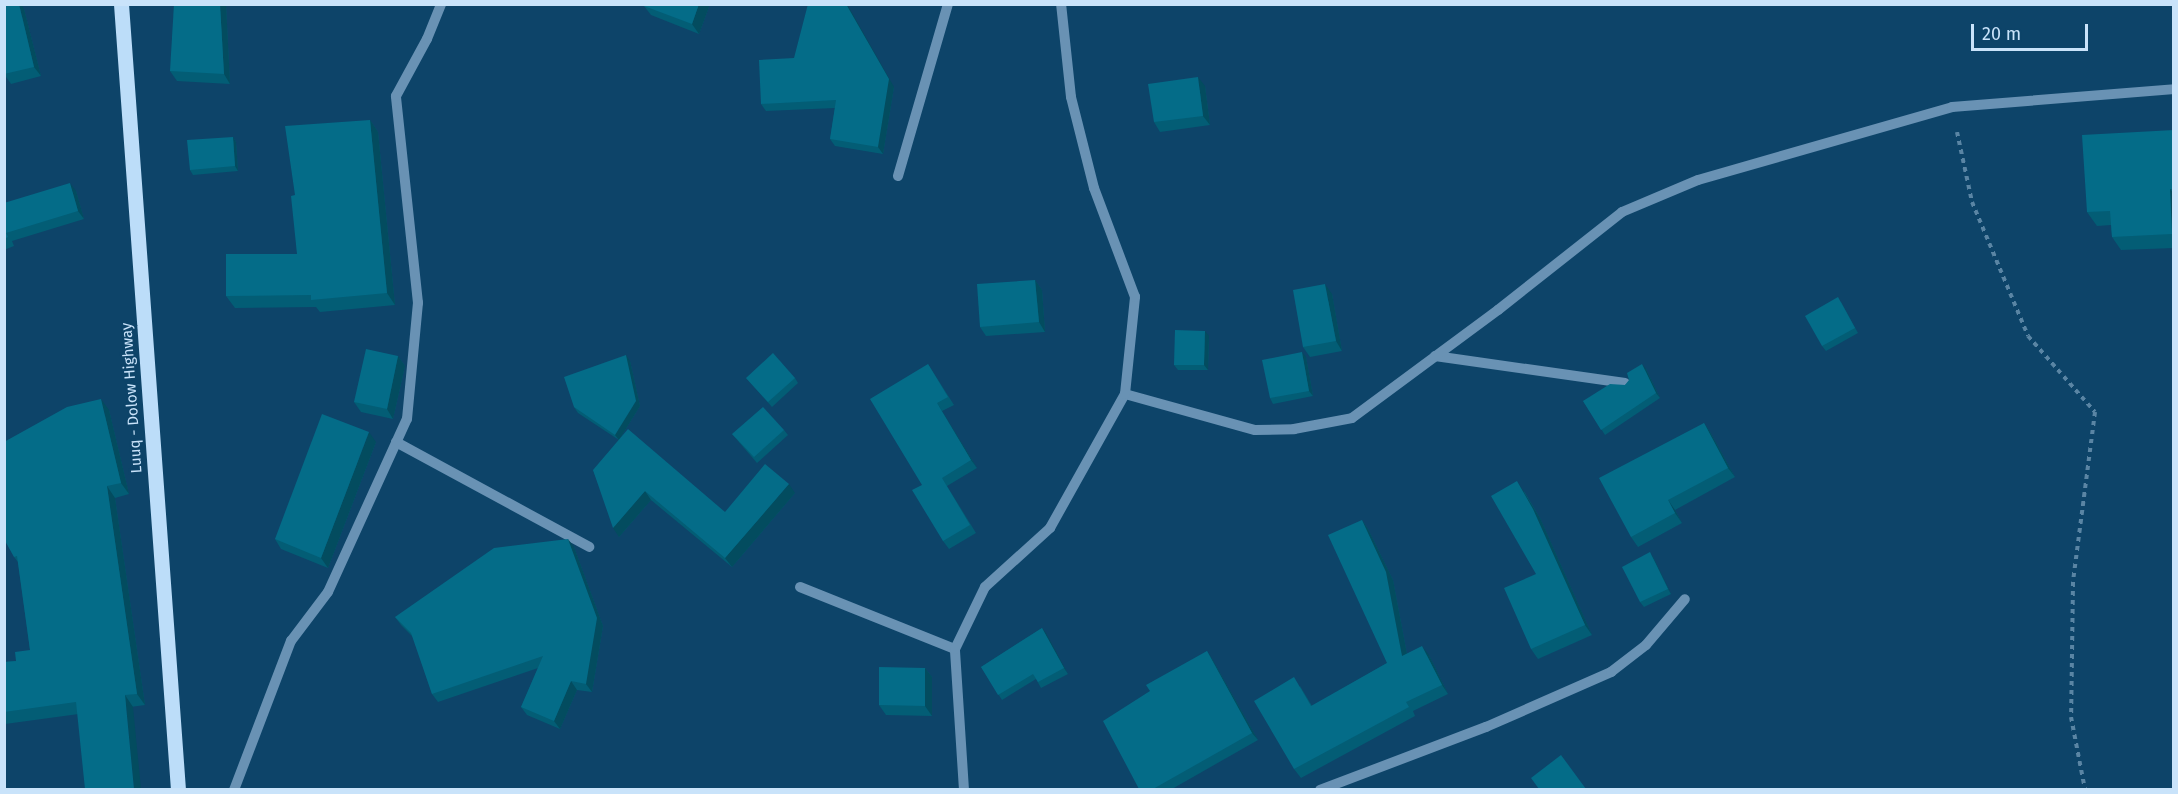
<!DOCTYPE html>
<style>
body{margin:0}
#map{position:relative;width:2178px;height:794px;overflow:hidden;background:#0d4469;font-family:"Fira Sans",sans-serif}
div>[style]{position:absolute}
.path>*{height:4px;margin-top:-2px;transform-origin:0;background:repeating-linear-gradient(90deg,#5a85a4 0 4.5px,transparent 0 9px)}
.minor>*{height:10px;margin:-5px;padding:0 5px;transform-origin:5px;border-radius:5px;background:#6992b4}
.major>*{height:15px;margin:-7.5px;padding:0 7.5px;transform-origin:7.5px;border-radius:7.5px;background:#bcddf9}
.wall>*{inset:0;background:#035d75}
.shaded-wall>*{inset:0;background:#034c5f}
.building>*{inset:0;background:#046c88}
span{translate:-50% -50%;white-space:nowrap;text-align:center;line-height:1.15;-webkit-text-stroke:4.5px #0d4469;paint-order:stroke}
.street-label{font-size:15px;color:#c9e3fa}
.frame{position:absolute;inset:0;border:6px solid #c9e3fa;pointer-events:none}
.scale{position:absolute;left:1971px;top:24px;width:117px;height:27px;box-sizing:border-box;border:3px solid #c9e3fa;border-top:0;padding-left:8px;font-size:18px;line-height:21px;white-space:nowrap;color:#c9e3fa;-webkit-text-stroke:4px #0d4469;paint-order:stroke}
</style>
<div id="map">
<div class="path">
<div style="left:1957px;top:132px;width:72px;rotate:77.9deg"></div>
<div style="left:1972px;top:202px;width:145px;rotate:67.3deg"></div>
<div style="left:2028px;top:336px;width:101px;rotate:48.6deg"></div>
<div style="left:2095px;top:412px;width:171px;rotate:97.4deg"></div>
<div style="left:2073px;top:582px;width:135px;rotate:90.8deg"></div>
<div style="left:2071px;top:717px;width:74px;rotate:79.1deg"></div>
</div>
<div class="minor">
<div style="left:898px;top:176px;width:179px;rotate:-73.8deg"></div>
<div style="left:1435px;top:356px;width:192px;rotate:8.1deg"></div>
<div style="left:1125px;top:394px;width:135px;rotate:15.5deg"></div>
<div style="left:1255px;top:430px;width:39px;rotate:-1deg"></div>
<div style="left:1294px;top:429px;width:59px;rotate:-10.7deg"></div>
<div style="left:1352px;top:418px;width:182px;rotate:-36.5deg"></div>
<div style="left:1498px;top:310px;width:158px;rotate:-38.3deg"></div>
<div style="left:1622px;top:212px;width:82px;rotate:-22.8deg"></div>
<div style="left:1698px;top:180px;width:264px;rotate:-16deg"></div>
<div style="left:1952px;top:107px;width:223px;rotate:-4.6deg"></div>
<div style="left:396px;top:442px;width:220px;rotate:28.5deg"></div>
<div style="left:800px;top:587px;width:167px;rotate:21.8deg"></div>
<div style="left:234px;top:790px;width:160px;rotate:-69.1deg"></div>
<div style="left:291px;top:641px;width:61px;rotate:-52.9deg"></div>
<div style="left:328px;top:592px;width:190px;rotate:-65.5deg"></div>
<div style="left:407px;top:419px;width:117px;rotate:-84.6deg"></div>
<div style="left:418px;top:303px;width:208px;rotate:-96.1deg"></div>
<div style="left:396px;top:96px;width:65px;rotate:-61.5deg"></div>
<div style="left:427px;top:39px;width:38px;rotate:-68deg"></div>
<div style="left:964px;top:790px;width:141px;rotate:-93.7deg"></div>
<div style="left:955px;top:649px;width:69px;rotate:-64.2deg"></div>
<div style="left:985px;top:587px;width:88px;rotate:-42.2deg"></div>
<div style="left:1050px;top:528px;width:154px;rotate:-60.8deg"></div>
<div style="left:1125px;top:394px;width:98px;rotate:-84.1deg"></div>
<div style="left:1135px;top:297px;width:116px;rotate:-110.6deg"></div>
<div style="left:1094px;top:188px;width:94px;rotate:-104.2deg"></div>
<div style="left:1071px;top:97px;width:94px;rotate:-96.1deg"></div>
<div style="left:1320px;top:790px;width:178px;rotate:-20.8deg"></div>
<div style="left:1486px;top:727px;width:137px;rotate:-23.7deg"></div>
<div style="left:1611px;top:672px;width:44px;rotate:-37.6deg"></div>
<div style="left:1646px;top:645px;width:60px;rotate:-49.7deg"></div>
</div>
<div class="major">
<div style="left:121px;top:4px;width:788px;rotate:85.85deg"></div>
</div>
<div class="wall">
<div style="clip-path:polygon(226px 4px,230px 84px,177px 81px,170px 71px)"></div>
<div style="clip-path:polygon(710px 4px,699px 34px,651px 15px,644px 6px)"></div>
<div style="clip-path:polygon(24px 9px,41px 76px,11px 84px,4px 74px)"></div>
<div style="clip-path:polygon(1205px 86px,1210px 125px,1160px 132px,1154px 122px)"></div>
<div style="clip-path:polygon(894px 87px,883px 154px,835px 146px,830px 139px,835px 108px,766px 111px,761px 104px)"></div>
<div style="clip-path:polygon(370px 120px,378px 132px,395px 305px,320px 312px,316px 307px,235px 308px,226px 296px,297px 254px,295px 195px)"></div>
<div style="clip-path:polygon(2174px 130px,2174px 248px,2121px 250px,2112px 237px,2111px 225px,2097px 226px,2087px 212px)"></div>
<div style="clip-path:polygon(233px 137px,236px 142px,238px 171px,193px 175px,190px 170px)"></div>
<div style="clip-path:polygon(76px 191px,84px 219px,12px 241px,14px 246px,4px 250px,4px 203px)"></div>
<div style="clip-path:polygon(1035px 280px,1042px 290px,1045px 332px,986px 336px,980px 327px)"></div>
<div style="clip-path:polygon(1332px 294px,1342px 351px,1310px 357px,1303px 347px)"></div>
<div style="clip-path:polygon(1841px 302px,1858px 333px,1826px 351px,1822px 346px)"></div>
<div style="clip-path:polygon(1209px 336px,1208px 370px,1178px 370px,1174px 365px)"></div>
<div style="clip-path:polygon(398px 356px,405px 366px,393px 419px,361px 412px,354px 402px)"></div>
<div style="clip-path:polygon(1306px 357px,1313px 396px,1273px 404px,1270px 398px)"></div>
<div style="clip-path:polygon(630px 361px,640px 406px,619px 440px,578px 413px,574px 407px)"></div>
<div style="clip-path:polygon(928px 364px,954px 405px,942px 411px,977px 468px,947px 486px,976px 533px,949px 549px,943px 541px,922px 485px)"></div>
<div style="clip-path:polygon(1646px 369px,1660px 398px,1605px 435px,1583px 401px,1625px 385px)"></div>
<div style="clip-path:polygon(746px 378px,795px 378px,798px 383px,772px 407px)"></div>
<div style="clip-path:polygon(109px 410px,129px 494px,115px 498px,145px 705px,5px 724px,6px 730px,4px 730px,4px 662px,16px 661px,30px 650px,18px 562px,14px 557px)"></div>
<div style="clip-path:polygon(1704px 423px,1710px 432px,1735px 477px,1675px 510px,1682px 523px,1638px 547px,1631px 537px)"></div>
<div style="clip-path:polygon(784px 430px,788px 435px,757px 463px,732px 434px)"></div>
<div style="clip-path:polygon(376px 442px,328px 568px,281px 549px,275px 539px)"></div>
<div style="clip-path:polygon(593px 470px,725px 512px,795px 493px,732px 567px,651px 500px,619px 537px)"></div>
<div style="clip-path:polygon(1524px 491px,1540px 518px,1592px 635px,1538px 659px,1531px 649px,1536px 574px)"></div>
<div style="clip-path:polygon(1362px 520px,1368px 529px,1393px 580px,1407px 654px,1429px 655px,1448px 694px,1413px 711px,1415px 716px,1301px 778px,1294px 769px,1300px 686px,1312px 706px,1387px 663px)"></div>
<div style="clip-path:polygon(574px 547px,603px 626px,592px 692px,577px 690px,560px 729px,527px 715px,521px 707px,538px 668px,438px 702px,432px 694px,413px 637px,401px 625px,395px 617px)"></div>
<div style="clip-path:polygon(1653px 557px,1671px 594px,1644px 607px,1640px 602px)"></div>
<div style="clip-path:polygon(1042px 628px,1068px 674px,1041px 688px,1036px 679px,1002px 700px,981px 667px)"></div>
<div style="clip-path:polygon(1207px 651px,1212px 659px,1258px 740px,1172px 789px,1139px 789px,1150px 691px)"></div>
<div style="clip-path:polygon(925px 668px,932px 677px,932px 716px,886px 715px,879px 705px)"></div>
</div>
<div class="shaded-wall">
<div style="clip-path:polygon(19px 4px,21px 4px,24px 9px,41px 76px,34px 67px)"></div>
<div style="clip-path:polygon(220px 4px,226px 4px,230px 84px,224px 74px)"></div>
<div style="clip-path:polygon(699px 4px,710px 4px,699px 34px,692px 24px)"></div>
<div style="clip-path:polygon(846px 4px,847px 4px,894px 87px,883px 154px,878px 147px)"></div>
<div style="clip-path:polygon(1198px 77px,1205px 86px,1210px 125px,1203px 116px)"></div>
<div style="clip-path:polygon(370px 120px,378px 132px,395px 305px,387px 293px)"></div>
<div style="clip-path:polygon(233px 137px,236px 142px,238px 171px,235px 166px)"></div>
<div style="clip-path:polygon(70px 183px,76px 191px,84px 219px,78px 211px)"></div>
<div style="clip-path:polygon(2170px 189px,2174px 194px,2174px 236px,2172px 234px)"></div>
<div style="clip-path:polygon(1035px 280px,1042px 290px,1045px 332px,1039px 322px)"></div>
<div style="clip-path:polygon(1325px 284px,1332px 294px,1342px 351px,1336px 341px)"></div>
<div style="clip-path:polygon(1205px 331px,1209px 336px,1208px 370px,1204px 365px)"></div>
<div style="clip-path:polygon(1302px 352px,1306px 357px,1313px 396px,1309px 391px)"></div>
<div style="clip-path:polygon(626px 355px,630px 361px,640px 406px,619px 440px,615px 435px)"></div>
<div style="clip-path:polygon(398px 356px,405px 366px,393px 419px,387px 409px)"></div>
<div style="clip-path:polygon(1642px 364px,1646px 369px,1660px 398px,1656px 393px)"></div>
<div style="clip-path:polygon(101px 399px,109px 410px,129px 494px,121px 483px)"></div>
<div style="clip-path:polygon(937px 403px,942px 411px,977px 468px,971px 460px)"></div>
<div style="clip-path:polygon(1704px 423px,1710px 432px,1735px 477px,1728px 468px)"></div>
<div style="clip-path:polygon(369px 432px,376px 442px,328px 568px,321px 558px)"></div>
<div style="clip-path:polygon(1517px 481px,1540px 518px,1592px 635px,1585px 625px)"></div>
<div style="clip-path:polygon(789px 484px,795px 493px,732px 567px,725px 558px)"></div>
<div style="clip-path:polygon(107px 486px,115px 498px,145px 705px,137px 694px)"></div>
<div style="clip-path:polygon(645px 491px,651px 500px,619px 537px,613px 528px)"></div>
<div style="clip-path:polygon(1668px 500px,1675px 510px,1682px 523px,1675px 513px)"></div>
<div style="clip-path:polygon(1362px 520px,1368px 529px,1393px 580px,1409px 665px,1402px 656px)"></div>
<div style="clip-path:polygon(568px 539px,574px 547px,603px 626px,592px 692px,586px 684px)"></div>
<div style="clip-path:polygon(1650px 552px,1653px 557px,1671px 594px,1668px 589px)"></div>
<div style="clip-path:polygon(1042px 628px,1046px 633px,1068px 674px,1064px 668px)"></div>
<div style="clip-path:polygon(1422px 646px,1429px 655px,1448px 694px,1442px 685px)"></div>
<div style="clip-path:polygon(1207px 651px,1212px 659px,1258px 740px,1252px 733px)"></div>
<div style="clip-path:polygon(925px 668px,932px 677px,932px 716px,925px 706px)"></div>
<div style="clip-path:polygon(571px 681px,577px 690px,560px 729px,554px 721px)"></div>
<div style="clip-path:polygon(125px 695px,133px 707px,141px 789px,134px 789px)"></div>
</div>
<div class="building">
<div style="clip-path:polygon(4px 4px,19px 4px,34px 67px,4px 74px)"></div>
<div style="clip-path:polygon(174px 4px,220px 4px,224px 74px,170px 71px)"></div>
<div style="clip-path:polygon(644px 4px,699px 4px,692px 24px,644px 6px)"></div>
<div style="clip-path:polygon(808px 4px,846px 4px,889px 79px,878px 147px,830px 139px,836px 100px,761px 104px,759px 60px,794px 58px)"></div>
<div style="clip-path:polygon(1198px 77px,1203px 116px,1154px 122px,1148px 84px)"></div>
<div style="clip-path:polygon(370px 120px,387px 293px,311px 300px,311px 295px,226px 296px,226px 254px,297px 254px,291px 196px,295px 195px,285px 126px)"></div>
<div style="clip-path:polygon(2174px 130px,2174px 189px,2170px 189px,2172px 234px,2112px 237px,2110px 211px,2087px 212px,2082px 135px)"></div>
<div style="clip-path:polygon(233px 137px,235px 166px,190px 170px,187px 140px)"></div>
<div style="clip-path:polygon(70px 183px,78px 211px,6px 233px,8px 237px,4px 239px,4px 203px)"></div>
<div style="clip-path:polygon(1035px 280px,1039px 322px,980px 327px,977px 284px)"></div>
<div style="clip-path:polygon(1325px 284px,1336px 341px,1303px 347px,1293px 290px)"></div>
<div style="clip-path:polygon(1838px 297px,1855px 328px,1822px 346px,1805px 316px)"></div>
<div style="clip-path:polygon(1175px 330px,1205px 331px,1204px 365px,1174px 365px)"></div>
<div style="clip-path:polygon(366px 349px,398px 356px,387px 409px,354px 402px)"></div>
<div style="clip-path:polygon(1302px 352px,1309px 391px,1270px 398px,1262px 360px)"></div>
<div style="clip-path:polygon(773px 353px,795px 378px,768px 402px,746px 378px)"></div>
<div style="clip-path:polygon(626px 355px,636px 401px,615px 435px,574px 407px,564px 377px)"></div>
<div style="clip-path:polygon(928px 364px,948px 397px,937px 403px,971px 460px,942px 478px,970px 525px,943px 541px,912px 490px,922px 485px,870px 399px)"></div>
<div style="clip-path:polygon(1642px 364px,1656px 393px,1601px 430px,1583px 401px,1610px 384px,1625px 385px,1629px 380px,1627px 373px)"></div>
<div style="clip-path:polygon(101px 399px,121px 483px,107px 486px,137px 694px,125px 695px,134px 789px,85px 789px,76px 702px,4px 712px,4px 662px,16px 661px,15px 652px,30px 650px,17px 556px,14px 557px,4px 539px,4px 442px,67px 407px)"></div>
<div style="clip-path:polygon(763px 407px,784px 430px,754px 457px,732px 434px)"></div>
<div style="clip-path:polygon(322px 414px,369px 432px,321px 558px,275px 539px)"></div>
<div style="clip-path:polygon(1704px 423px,1728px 468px,1668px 500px,1675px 513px,1631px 537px,1599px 478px)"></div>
<div style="clip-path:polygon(628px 429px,725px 512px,765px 464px,789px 484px,725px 558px,645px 491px,613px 528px,593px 470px)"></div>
<div style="clip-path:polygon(1517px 481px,1533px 509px,1585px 625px,1531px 649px,1504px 588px,1536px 574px,1491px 496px)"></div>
<div style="clip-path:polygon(1362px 520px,1386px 572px,1402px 656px,1422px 646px,1442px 685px,1406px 702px,1409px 707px,1294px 769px,1254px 701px,1294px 677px,1311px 706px,1387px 663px,1328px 535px)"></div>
<div style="clip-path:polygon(568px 539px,597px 618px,586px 684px,571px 681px,554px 721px,521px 707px,543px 656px,432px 694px,411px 633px,395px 617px,494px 548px)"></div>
<div style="clip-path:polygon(1650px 552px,1668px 589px,1640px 602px,1622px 567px)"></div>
<div style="clip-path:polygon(1042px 628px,1064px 668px,1038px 682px,1033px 674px,998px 695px,981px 667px)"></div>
<div style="clip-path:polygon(1207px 651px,1252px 733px,1153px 789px,1139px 789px,1103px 721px,1150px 691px,1146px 685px)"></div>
<div style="clip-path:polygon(879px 667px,925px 668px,925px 706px,879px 705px)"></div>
<div style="clip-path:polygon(1561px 755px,1586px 789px,1539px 789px,1531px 778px)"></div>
</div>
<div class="street-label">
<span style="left:132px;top:398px;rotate:-94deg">Luuq - Dolow Highway</span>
</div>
<div class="frame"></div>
<div class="scale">20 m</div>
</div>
